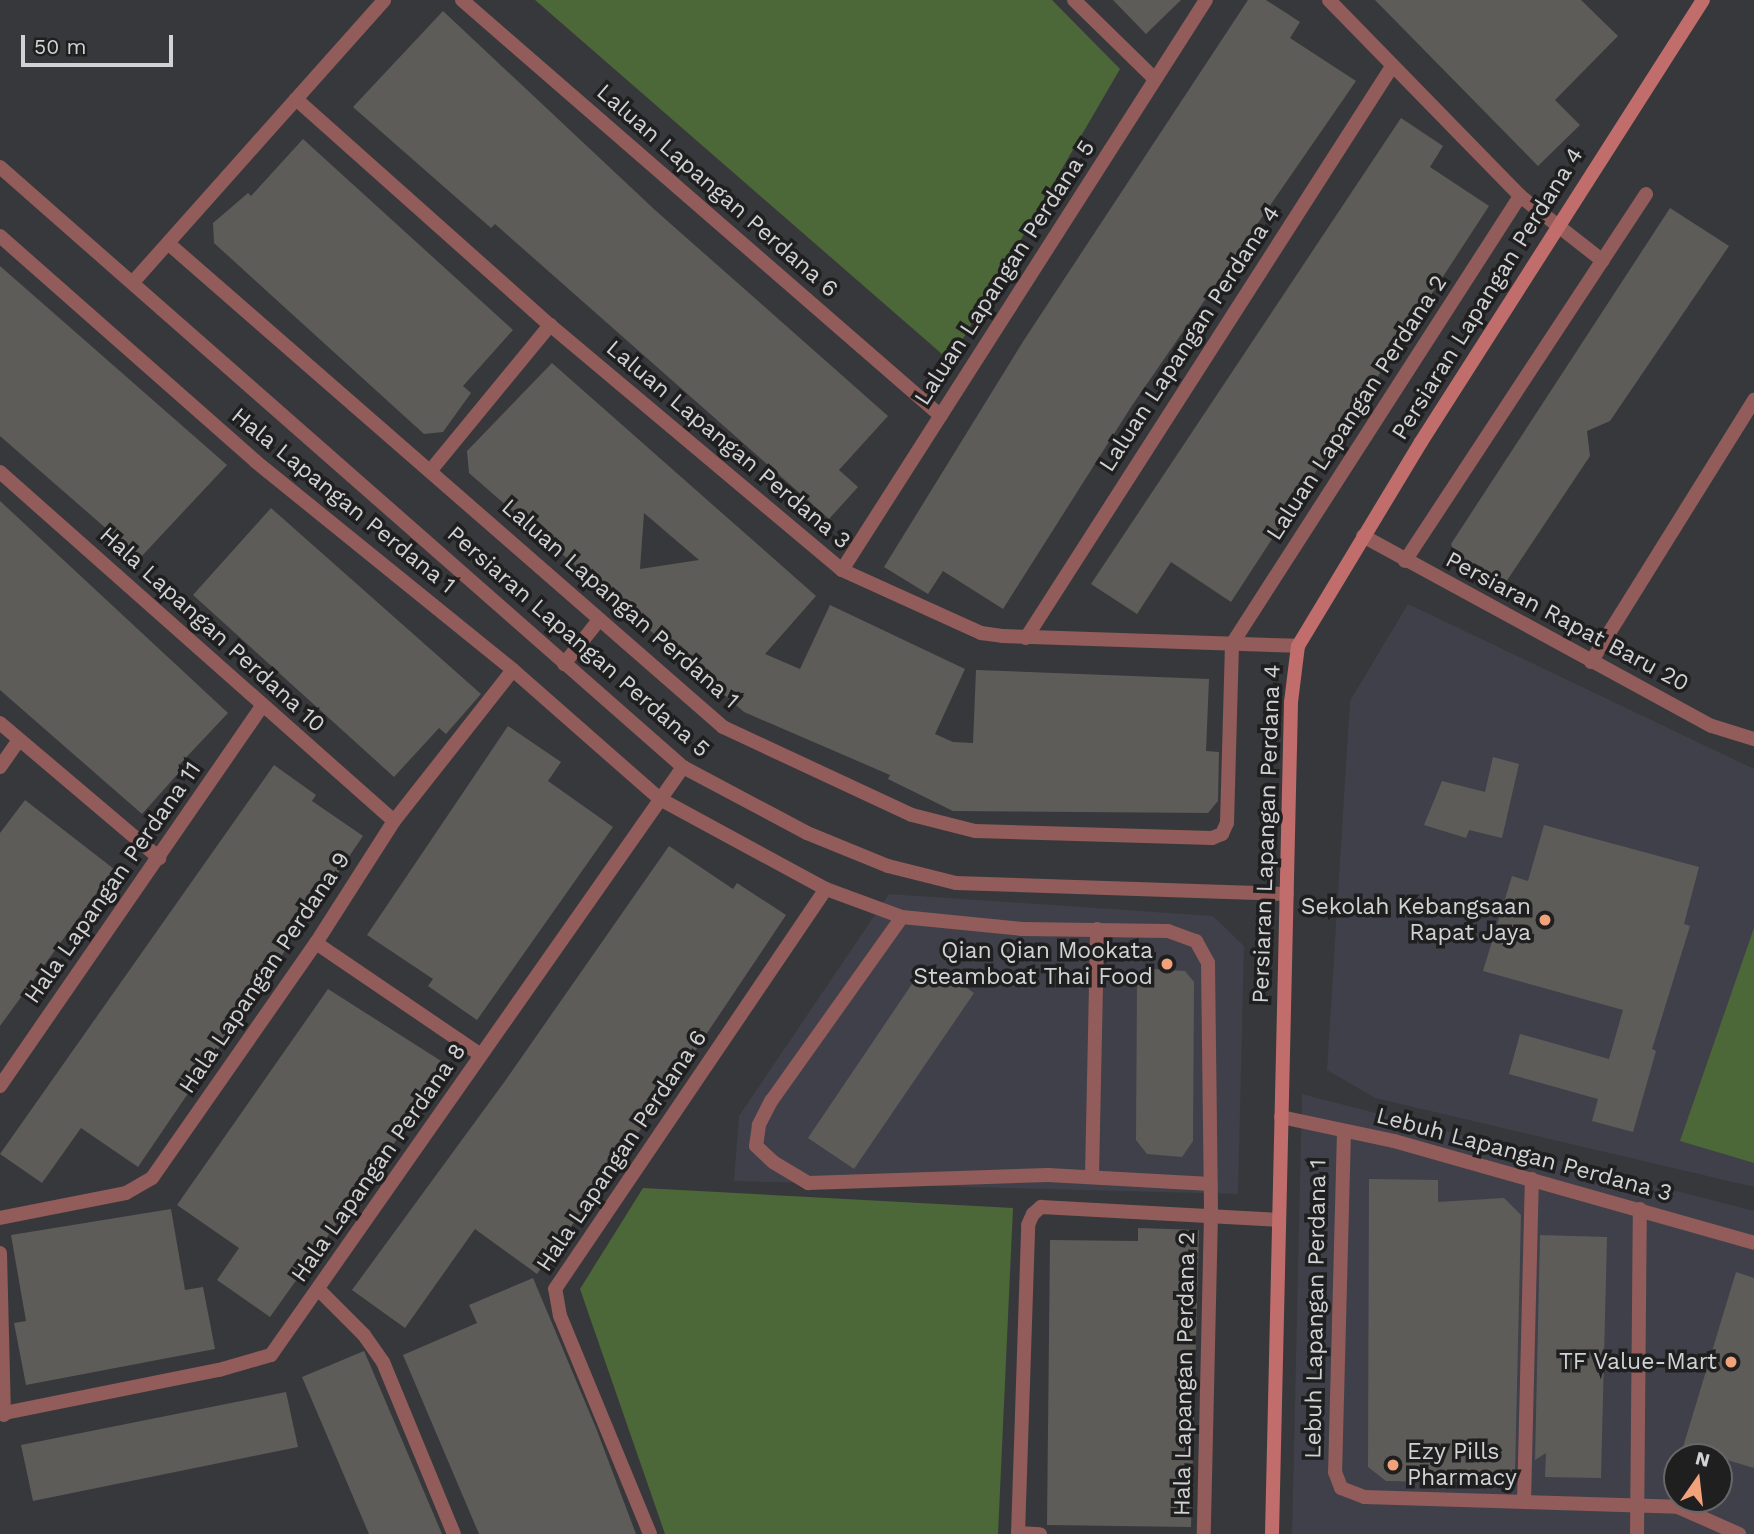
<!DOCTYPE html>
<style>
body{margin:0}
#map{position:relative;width:1754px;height:1534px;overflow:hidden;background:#37383b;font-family:"Work Sans",sans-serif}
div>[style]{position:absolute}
.built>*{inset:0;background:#3f4049}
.green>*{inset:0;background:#4c6738}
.building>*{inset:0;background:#5e5c59}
.street>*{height:14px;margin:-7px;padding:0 7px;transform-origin:7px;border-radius:7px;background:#915c5a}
.secondary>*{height:14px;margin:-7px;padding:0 7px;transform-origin:7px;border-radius:7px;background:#c16d6c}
.dots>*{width:19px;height:19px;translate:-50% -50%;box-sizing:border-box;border:4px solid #1f1f20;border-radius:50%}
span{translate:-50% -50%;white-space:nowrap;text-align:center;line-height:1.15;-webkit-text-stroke:7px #1f1f20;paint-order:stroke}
.street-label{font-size:23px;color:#d1d2d4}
.poi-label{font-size:23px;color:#d1d2d4}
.right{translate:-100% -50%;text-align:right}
.left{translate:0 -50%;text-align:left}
.north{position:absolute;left:1663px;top:1443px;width:70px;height:70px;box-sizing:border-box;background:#1f1f20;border:2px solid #666768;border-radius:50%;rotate:14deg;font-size:19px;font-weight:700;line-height:28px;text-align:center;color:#d1d2d4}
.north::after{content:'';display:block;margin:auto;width:24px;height:32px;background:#f1a27b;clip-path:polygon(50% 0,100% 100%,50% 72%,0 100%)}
.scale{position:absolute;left:21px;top:35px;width:152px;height:32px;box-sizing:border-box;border:4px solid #d1d2d4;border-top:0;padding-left:9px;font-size:21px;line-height:24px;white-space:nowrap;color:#d1d2d4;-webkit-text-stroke:5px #1f1f20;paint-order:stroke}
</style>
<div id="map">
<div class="built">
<div style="clip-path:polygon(1408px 604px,1754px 769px,1754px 1187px,1375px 1098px,1327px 1070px,1350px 701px)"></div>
<div style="clip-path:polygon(889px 894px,1213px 916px,1244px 946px,1238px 1194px,734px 1181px,739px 1116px)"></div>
<div style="clip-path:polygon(evenodd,1302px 1094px,1754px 1211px,1754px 1534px,1292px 1534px,1302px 1094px,1677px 1457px,1719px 1457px,1719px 1499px,1677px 1499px,1677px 1457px)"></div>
</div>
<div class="green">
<div style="clip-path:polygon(535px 0,1052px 0,1120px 69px,950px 361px)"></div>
<div style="clip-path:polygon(1754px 928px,1754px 1163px,1680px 1141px)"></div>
<div style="clip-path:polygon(643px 1188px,1013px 1208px,998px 1534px,665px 1534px,580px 1289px)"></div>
</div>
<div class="building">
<div style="clip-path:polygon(1113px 0,1181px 0,1146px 34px)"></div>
<div style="clip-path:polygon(1248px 0,1266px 0,1300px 22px,1290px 38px,1356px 81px,1131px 407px,1003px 609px,943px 571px,928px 594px,884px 567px,1024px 340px)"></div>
<div style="clip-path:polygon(1375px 0,1581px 0,1618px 36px,1555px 100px,1580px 125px,1538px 166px)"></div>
<div style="clip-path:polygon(443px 11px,655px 210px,888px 416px,839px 470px,858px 487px,829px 519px,495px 224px,491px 228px,353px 107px)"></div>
<div style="clip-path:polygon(1401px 118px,1443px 146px,1430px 167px,1489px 206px,1231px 602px,1171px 562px,1137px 614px,1091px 584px)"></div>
<div style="clip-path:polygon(303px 139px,513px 330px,463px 386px,471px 393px,443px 432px,424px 434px,214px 243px,213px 223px,248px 193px,251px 196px)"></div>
<div style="clip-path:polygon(1670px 208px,1729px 246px,1610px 421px,1587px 431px,1590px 456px,1504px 585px,1457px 560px,1451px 544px)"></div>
<div style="clip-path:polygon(0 266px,227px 465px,140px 558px,0 436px)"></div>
<div style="clip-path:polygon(evenodd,552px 363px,816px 596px,765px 654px,800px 669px,830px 605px,965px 669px,935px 734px,953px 742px,973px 743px,976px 670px,1209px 679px,1206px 751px,1219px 752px,1218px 801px,1208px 813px,953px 811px,888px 779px,890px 775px,744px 712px,469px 473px,467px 451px,552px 363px,644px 513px,699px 560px,640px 569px,644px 513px)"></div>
<div style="clip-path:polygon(0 501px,228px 713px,179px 765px,183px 768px,142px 814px,0 690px)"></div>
<div style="clip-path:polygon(271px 508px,481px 694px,446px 734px,439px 728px,394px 777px,193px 595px)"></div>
<div style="clip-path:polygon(508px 726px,561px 762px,548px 781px,613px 827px,477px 1020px,428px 986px,433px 979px,367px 935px)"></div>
<div style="clip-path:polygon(1493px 757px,1519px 764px,1502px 838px,1469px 830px,1466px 838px,1424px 825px,1442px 781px,1485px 792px)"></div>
<div style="clip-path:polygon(274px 765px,316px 795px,312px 801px,363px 836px,138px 1167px,81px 1128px,42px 1183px,0 1154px)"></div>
<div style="clip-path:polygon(25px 800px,114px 869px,0 1026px,0 833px)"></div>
<div style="clip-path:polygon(1544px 825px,1699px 867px,1684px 924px,1690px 926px,1652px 1049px,1656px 1051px,1633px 1132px,1592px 1121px,1598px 1099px,1509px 1074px,1520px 1034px,1609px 1059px,1623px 1010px,1483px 971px,1512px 876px,1528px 881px)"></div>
<div style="clip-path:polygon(669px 846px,733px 889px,737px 883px,786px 915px,669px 1090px,537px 1274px,475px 1229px,405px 1328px,352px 1290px,505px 1081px)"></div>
<div style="clip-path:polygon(935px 966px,974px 993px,854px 1169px,808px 1138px,918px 975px)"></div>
<div style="clip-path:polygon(1153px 969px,1185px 971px,1194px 982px,1193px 1141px,1182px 1157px,1147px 1154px,1136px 1140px,1137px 985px)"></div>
<div style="clip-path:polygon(328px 989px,449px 1066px,270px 1317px,217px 1280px,239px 1248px,177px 1205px)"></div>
<div style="clip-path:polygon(1369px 1179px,1438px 1180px,1438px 1202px,1504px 1198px,1521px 1215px,1515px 1473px,1501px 1483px,1386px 1481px,1368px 1467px)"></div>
<div style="clip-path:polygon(171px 1209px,185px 1290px,203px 1287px,215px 1349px,26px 1385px,14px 1323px,26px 1321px,11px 1235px)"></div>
<div style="clip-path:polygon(1138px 1228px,1199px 1230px,1191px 1527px,1047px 1525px,1050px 1240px,1138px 1241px)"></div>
<div style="clip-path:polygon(1540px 1235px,1607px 1237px,1601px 1478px,1545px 1477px,1546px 1453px,1535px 1460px)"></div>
<div style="clip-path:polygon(1736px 1272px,1754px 1278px,1754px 1468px,1683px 1447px)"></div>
<div style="clip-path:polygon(533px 1278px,596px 1428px,636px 1534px,479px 1534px,403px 1355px,477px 1323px,469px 1305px)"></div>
<div style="clip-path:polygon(364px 1351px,365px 1353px,442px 1534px,369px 1534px,302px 1377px)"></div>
<div style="clip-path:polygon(286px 1392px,298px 1447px,33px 1501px,21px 1445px)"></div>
</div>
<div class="street">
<div style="left:462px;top:0;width:634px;rotate:40.97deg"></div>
<div style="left:1074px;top:0;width:113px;rotate:44.3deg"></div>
<div style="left:1329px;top:0;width:274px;rotate:45.7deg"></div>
<div style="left:1520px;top:196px;width:105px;rotate:38.1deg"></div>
<div style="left:296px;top:99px;width:340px;rotate:41.7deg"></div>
<div style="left:550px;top:325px;width:381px;rotate:40deg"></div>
<div style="left:842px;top:570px;width:153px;rotate:24.4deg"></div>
<div style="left:981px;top:633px;width:21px;rotate:8deg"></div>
<div style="left:1002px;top:636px;width:296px;rotate:1.9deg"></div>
<div style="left:0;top:167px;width:909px;rotate:41.3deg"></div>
<div style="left:683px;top:767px;width:140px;rotate:28deg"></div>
<div style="left:807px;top:833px;width:87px;rotate:22.2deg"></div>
<div style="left:888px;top:866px;width:70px;rotate:14deg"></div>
<div style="left:956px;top:883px;width:331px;rotate:1.9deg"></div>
<div style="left:0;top:236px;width:340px;rotate:41.4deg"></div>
<div style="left:255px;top:461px;width:332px;rotate:39deg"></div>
<div style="left:513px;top:670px;width:196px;rotate:41.3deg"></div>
<div style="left:660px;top:799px;width:189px;rotate:28.5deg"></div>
<div style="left:826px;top:889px;width:81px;rotate:20.2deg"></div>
<div style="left:902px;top:917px;width:121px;rotate:5.7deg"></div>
<div style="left:1022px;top:929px;width:146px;rotate:0.8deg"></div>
<div style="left:1168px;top:931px;width:30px;rotate:20deg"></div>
<div style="left:1196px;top:941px;width:25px;rotate:61deg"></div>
<div style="left:1208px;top:963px;width:251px;rotate:89.3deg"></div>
<div style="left:1211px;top:1214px;width:320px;rotate:91.3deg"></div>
<div style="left:169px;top:244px;width:735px;rotate:41.08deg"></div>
<div style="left:723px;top:727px;width:208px;rotate:25deg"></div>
<div style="left:912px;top:815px;width:65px;rotate:14.3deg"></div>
<div style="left:975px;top:831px;width:237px;rotate:1.7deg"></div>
<div style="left:1212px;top:838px;width:11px;rotate:-22deg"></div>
<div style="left:1222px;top:834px;width:12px;rotate:-66deg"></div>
<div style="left:1227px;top:823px;width:179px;rotate:-88.4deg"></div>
<div style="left:1232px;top:644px;width:533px;rotate:-57.26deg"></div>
<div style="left:134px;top:281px;width:376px;rotate:-48.3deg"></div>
<div style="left:431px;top:470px;width:188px;rotate:-50.6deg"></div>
<div style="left:0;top:472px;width:526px;rotate:41.53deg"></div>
<div style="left:1363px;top:536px;width:397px;rotate:28.6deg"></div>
<div style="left:1712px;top:726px;width:44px;rotate:17.2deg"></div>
<div style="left:1405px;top:561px;width:439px;rotate:-56.7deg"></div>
<div style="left:842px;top:570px;width:676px;rotate:-57.44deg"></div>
<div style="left:1026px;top:638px;width:680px;rotate:-57.36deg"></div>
<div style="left:1591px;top:662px;width:309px;rotate:-58.1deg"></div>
<div style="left:564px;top:664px;width:56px;rotate:-51.5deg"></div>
<div style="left:0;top:723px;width:209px;rotate:40.3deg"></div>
<div style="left:0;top:767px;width:33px;rotate:-55deg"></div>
<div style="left:902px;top:917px;width:226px;rotate:125.4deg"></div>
<div style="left:771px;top:1101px;width:27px;rotate:117deg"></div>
<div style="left:759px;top:1125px;width:21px;rotate:98deg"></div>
<div style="left:756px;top:1146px;width:23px;rotate:43deg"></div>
<div style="left:773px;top:1162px;width:41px;rotate:31deg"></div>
<div style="left:808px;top:1183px;width:240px;rotate:-1.9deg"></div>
<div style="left:1048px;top:1175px;width:163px;rotate:3.2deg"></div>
<div style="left:316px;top:943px;width:199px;rotate:34.2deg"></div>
<div style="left:0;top:1086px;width:463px;rotate:-55.4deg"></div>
<div style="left:1281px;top:1117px;width:116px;rotate:12deg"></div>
<div style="left:1394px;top:1141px;width:374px;rotate:15.8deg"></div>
<div style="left:1344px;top:1131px;width:341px;rotate:91.5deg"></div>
<div style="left:1335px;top:1472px;width:17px;rotate:69deg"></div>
<div style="left:1341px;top:1488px;width:25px;rotate:21deg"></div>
<div style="left:1364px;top:1497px;width:314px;rotate:1.8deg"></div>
<div style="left:1678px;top:1507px;width:67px;rotate:23.9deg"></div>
<div style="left:1092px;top:1176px;width:247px;rotate:-88.8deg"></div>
<div style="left:0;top:1218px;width:128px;rotate:-11.2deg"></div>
<div style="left:126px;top:1193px;width:30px;rotate:-30deg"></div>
<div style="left:152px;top:1178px;width:287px;rotate:-55.1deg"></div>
<div style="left:316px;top:943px;width:145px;rotate:-57.4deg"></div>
<div style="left:394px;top:821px;width:192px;rotate:-51.8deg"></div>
<div style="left:0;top:1253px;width:162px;rotate:88.6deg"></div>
<div style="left:319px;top:1290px;width:64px;rotate:45deg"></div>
<div style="left:364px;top:1335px;width:33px;rotate:55deg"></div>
<div style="left:383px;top:1362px;width:186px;rotate:67.6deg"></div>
<div style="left:0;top:1414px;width:223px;rotate:-11.4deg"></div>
<div style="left:219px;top:1370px;width:54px;rotate:-16.1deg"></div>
<div style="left:271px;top:1355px;width:718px;rotate:-54.98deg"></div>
<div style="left:1524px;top:1502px;width:323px;rotate:-88.6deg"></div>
<div style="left:1018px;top:1533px;width:22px;rotate:3deg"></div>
<div style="left:650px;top:1534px;width:236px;rotate:-112.4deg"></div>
<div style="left:560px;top:1316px;width:27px;rotate:-100deg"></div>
<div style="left:555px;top:1289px;width:483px;rotate:-55.9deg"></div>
<div style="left:1018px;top:1534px;width:309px;rotate:-88.1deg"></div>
<div style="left:1028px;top:1225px;width:12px;rotate:-66deg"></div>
<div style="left:1033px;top:1214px;width:11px;rotate:-41deg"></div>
<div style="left:1041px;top:1207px;width:238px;rotate:3.1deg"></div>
<div style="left:1637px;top:1534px;width:325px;rotate:-89.5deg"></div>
</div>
<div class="secondary">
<div style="left:1272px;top:1534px;width:832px;rotate:-88.69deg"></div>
<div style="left:1291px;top:702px;width:56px;rotate:-82.9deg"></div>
<div style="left:1298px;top:646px;width:238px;rotate:-58.9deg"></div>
<div style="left:1421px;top:442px;width:524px;rotate:-57.46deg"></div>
</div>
<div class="dots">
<div style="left:1545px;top:920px;background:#f1a27b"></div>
<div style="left:1167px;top:964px;background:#f1a27b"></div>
<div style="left:1731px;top:1362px;background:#f1a27b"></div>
<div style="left:1393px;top:1465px;background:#f1a27b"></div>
</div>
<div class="street-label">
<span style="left:717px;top:191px;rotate:41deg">Laluan Lapangan Perdana 6</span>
<span style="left:1005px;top:273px;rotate:-57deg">Laluan Lapangan Perdana 5</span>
<span style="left:1488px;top:294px;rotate:-58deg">Persiaran Lapangan Perdana 4</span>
<span style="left:1190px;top:339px;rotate:-57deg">Laluan Lapangan Perdana 4</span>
<span style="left:1357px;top:408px;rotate:-57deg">Laluan Lapangan Perdana 2</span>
<span style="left:728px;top:445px;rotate:40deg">Laluan Lapangan Perdana 3</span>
<span style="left:343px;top:501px;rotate:39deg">Hala Lapangan Perdana 1</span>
<span style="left:620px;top:604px;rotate:41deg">Laluan Lapangan Perdana 1</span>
<span style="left:1567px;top:622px;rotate:28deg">Persiaran Rapat Baru 20</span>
<span style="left:212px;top:630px;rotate:42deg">Hala Lapangan Perdana 10</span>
<span style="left:578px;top:642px;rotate:41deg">Persiaran Lapangan Perdana 5</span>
<span style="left:1267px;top:834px;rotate:-88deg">Persiaran Lapangan Perdana 4</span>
<span style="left:113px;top:883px;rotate:-55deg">Hala Lapangan Perdana 11</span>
<span style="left:265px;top:973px;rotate:-56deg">Hala Lapangan Perdana 9</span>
<span style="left:622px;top:1151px;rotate:-56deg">Hala Lapangan Perdana 6</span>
<span style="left:1524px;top:1155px;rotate:15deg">Lebuh Lapangan Perdana 3</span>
<span style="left:379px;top:1163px;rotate:-55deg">Hala Lapangan Perdana 8</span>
<span style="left:1316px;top:1309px;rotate:-89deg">Lebuh Lapangan Perdana 1</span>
<span style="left:1185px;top:1374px;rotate:-89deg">Hala Lapangan Perdana 2</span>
</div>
<div class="poi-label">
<span class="right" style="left:1531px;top:920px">Sekolah Kebangsaan<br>Rapat Jaya</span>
<span class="right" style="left:1153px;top:964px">Qian Qian Mookata<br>Steamboat Thai Food</span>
<span class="right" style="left:1717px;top:1362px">TF Value-Mart</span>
<span class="left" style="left:1407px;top:1465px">Ezy Pills<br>Pharmacy</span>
</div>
<div class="north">N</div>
<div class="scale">50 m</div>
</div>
